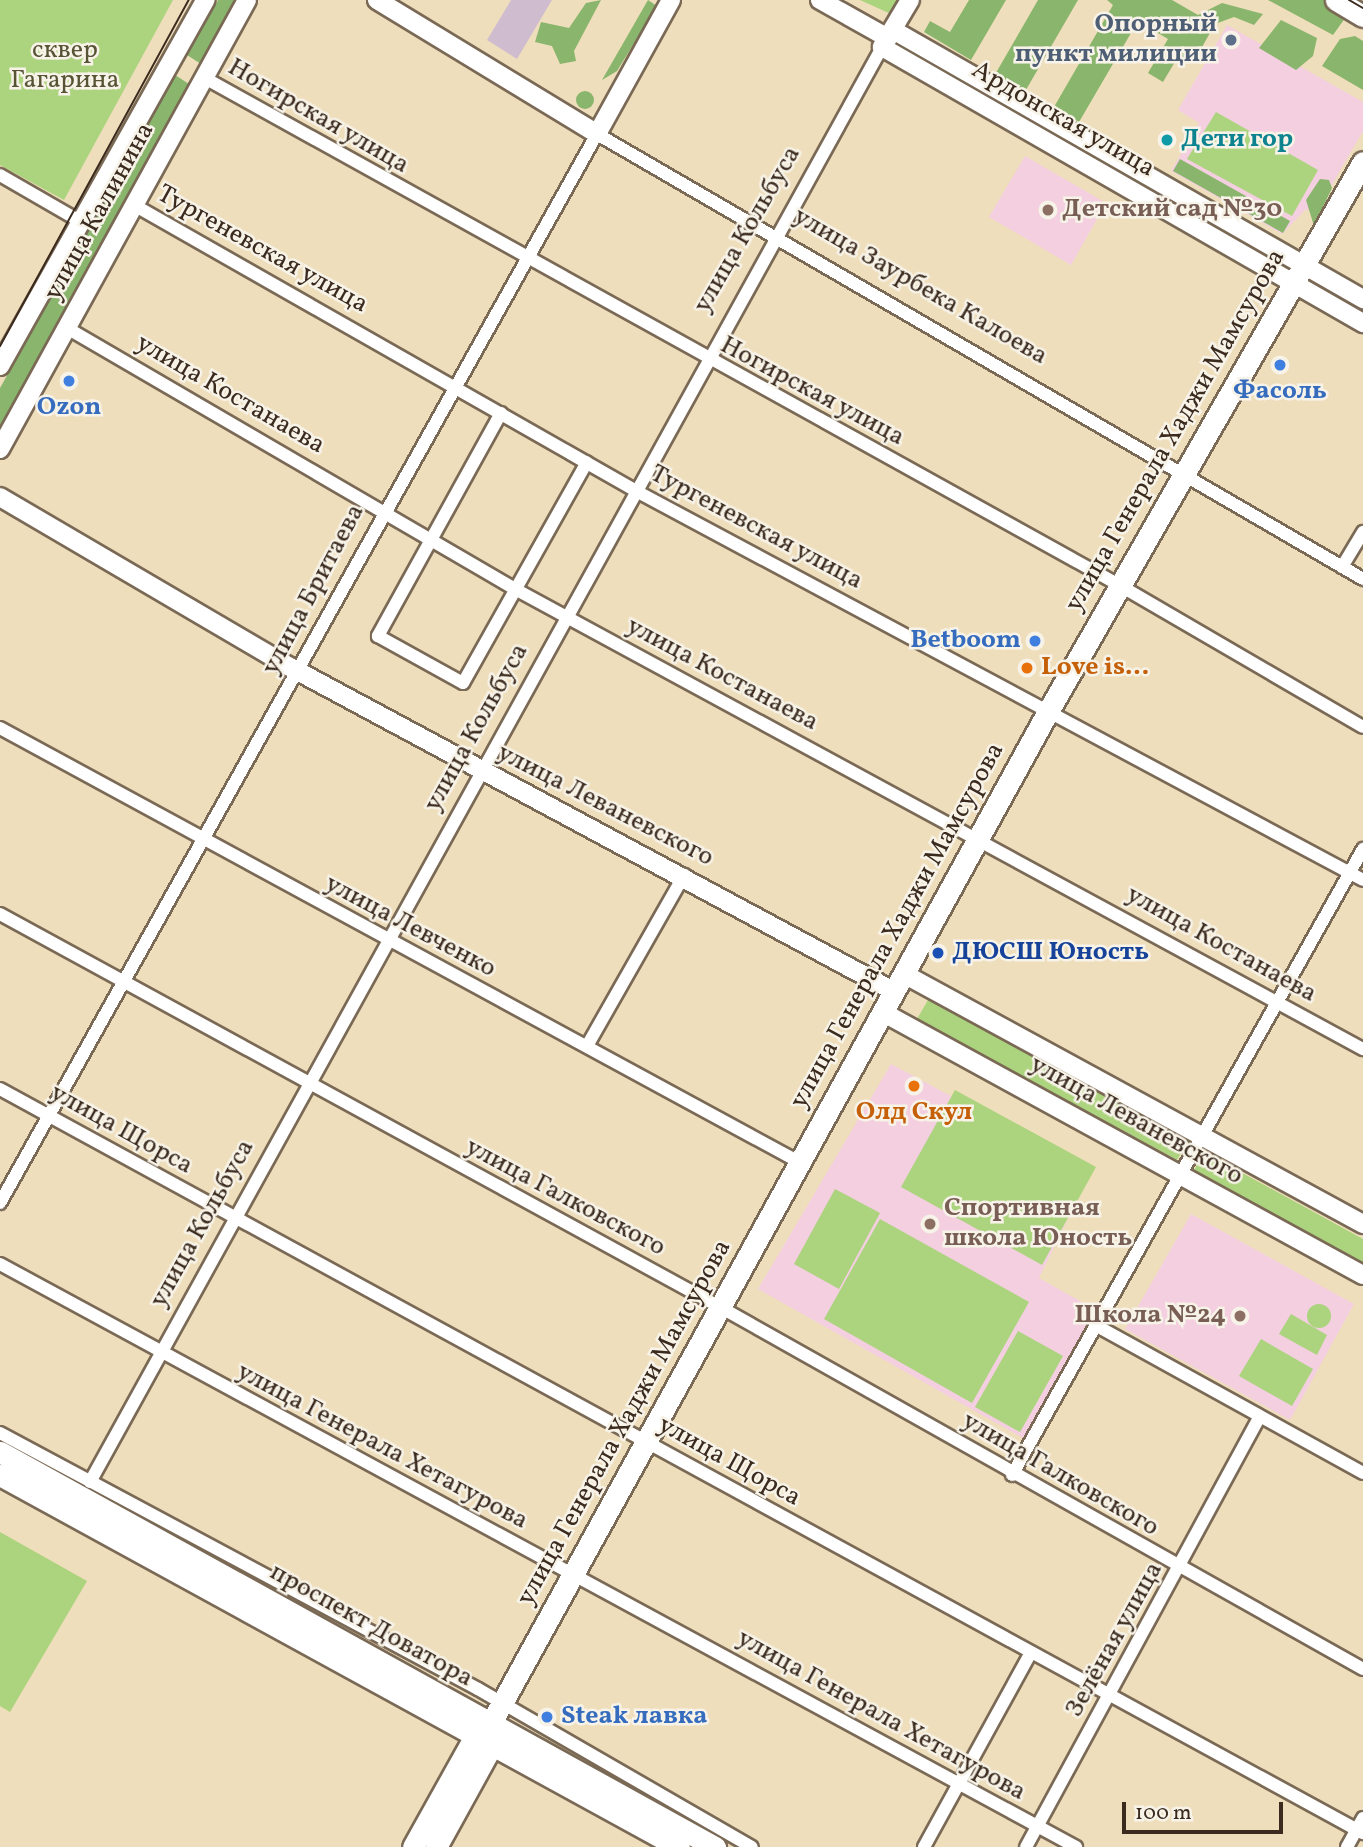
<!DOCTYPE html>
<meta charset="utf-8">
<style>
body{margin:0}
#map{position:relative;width:1363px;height:1847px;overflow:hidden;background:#efdebc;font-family:Vollkorn,serif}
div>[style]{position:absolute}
.built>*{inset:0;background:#f3cfe0}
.industrial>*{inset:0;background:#cfbdcf}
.green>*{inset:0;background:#acd37d}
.round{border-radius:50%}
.forest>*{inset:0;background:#89b56c}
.roads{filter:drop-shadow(2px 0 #7a6955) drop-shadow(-2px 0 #7a6955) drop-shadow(0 2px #7a6955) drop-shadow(0 -2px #7a6955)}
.street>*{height:12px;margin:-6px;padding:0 6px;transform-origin:6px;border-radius:6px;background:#fff}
.secondary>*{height:18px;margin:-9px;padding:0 9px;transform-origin:9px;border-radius:9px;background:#fff}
.primary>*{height:21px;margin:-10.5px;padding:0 10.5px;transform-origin:10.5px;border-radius:10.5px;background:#fff}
.tram>*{height:2px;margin:-1px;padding:0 1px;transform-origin:1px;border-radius:1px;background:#3b2a1e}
.dots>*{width:19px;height:19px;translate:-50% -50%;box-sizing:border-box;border:4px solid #f7f3e8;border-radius:50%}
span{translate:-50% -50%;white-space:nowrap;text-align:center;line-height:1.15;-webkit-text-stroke:5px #f7f3e8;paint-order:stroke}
.service-label{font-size:26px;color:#4e5e75;font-weight:700}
.right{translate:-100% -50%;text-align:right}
.park-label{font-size:26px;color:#575436}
.street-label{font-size:26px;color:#3b2a1e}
.culture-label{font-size:26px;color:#0d838f;font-weight:700}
.left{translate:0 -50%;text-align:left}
.education-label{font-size:26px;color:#785e54;font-weight:700}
.shop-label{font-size:26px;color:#366cbe;font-weight:700}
.food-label{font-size:26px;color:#c56008;font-weight:700}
.transit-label{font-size:26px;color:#164399;font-weight:700}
.scale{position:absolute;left:1122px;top:1802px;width:161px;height:32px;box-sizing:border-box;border:4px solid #3b2a1e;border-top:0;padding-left:9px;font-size:21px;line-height:24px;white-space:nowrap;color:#3b2a1e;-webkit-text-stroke:5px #f7f3e8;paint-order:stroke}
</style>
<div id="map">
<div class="built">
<div style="clip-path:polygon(1227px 25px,1363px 102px,1363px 131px,1315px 214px,1306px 209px,1282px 234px,1171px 171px,1199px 123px,1178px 110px)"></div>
<div style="clip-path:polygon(1025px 156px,1106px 203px,1071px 265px,989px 217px)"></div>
<div style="clip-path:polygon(891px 1064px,1091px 1171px,1039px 1278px,1096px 1310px,1023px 1438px,758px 1289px)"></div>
<div style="clip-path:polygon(1191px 1214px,1354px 1304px,1290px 1420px,1125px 1329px)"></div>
</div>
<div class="industrial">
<div style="clip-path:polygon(511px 0,552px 0,517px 59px,487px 40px)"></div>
</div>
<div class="green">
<div style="clip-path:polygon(0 0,173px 0,64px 200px,0 165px)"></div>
<div style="clip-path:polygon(860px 0,899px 0,891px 14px)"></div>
<div style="clip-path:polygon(1216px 112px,1318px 170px,1292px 216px,1187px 159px)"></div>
<div style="clip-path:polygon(928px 1000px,1188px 1141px,1177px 1160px,917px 1019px)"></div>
<div style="clip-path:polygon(955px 1090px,1096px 1167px,1042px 1265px,901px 1187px)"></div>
<div style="clip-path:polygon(1204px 1152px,1363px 1239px,1363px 1267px,1193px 1172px)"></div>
<div style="clip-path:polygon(835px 1189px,880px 1213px,839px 1289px,794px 1264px)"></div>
<div style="clip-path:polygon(880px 1219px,1029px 1302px,972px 1403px,824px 1319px)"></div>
<div class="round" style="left:1307px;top:1304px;width:24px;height:24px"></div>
<div style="clip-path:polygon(1291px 1314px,1327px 1335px,1317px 1355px,1279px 1334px)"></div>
<div style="clip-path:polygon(1018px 1331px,1063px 1356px,1020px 1432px,975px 1407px)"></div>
<div style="clip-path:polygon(1261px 1339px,1313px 1369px,1292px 1406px,1239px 1376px)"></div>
<div style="clip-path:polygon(0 1532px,87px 1581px,10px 1712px,0 1706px)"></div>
</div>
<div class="forest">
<div style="clip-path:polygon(218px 0,238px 0,201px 64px,187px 55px)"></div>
<div style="clip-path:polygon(601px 0,574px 51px,576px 61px,560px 64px,552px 46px,535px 42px,541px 22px,569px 28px,586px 3px)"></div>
<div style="clip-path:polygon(648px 0,657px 6px,617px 71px,602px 80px)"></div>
<div style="clip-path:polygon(969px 0,1006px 0,971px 60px,924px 32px,930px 21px,950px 32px)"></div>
<div style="clip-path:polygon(1038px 0,1078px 0,1023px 95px,993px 78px)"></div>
<div style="clip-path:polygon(1107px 0,1172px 0,1198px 15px,1222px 3px,1263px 14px,1254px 25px,1234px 17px,1215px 24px,1193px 63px,1179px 55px,1163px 82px,1148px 73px,1168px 39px,1138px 21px,1079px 122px,1054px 107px,1113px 5px)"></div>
<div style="clip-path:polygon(1268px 0,1326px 0,1348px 14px,1333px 35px)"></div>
<div style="clip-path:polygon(1281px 20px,1317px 38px,1313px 56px,1296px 70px,1259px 48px)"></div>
<div style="clip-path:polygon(1355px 36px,1363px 41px,1363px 90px,1322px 66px,1340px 39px)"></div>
<div style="clip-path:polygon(175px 75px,189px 84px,0 432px,0 388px)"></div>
<div class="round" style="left:576px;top:91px;width:18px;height:18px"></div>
<div style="clip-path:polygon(1180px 159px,1290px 221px,1283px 233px,1173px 171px)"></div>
<div style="clip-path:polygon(1320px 179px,1329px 180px,1332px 188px,1314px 226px,1306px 200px)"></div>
</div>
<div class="roads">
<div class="street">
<div style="left:203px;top:77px;width:1047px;rotate:29.01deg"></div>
<div style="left:1119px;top:585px;width:282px;rotate:30.2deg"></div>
<div style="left:0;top:175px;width:96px;rotate:30deg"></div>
<div style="left:134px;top:205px;width:580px;rotate:29.66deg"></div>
<div style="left:638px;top:492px;width:822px;rotate:28.15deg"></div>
<div style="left:67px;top:328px;width:518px;rotate:30.22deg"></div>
<div style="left:515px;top:589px;width:965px;rotate:28.48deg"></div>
<div style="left:501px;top:413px;width:255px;rotate:118.9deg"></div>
<div style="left:378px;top:636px;width:97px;rotate:28.9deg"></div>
<div style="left:463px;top:683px;width:253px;rotate:-60.7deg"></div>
<div style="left:1342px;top:567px;width:41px;rotate:-59deg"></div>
<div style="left:0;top:728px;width:911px;rotate:28.51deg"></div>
<div style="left:0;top:914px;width:820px;rotate:28.63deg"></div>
<div style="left:720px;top:1307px;width:738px;rotate:29.38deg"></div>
<div style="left:587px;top:1046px;width:197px;rotate:-60.4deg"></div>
<div style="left:0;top:1089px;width:1553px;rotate:28.63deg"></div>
<div style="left:0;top:1203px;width:1224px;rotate:-60.82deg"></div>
<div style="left:597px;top:134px;width:886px;rotate:30.15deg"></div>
<div style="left:0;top:1264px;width:1224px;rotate:28.45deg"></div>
<div style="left:1097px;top:1326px;width:304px;rotate:28.9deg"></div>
<div style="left:0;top:1433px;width:542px;rotate:28.17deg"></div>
<div style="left:478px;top:1689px;width:316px;rotate:30deg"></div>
<div style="left:1012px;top:1475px;width:718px;rotate:-60.72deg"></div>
<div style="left:90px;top:1482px;width:1639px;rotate:-61.1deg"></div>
<div style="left:924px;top:1847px;width:222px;rotate:-61.2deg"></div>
<div style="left:1026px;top:1847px;width:490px;rotate:-61.5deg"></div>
<div style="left:1347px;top:1847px;width:33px;rotate:-61deg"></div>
</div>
<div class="secondary">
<div style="left:377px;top:0;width:258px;rotate:31.3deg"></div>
<div style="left:597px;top:134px;width:153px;rotate:-61.1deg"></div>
<div style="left:820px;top:0;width:78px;rotate:29.2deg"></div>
<div style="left:910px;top:0;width:55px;rotate:120.8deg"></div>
<div style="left:882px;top:47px;width:555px;rotate:29.85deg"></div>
<div style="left:893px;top:30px;width:542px;rotate:29.78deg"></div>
<div style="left:0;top:366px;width:420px;rotate:-60.7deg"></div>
<div style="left:0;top:449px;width:512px;rotate:-61.18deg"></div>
<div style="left:0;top:497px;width:336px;rotate:30.4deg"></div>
<div style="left:290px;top:667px;width:687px;rotate:28.24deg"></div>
<div style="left:904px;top:974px;width:523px;rotate:28.58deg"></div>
<div style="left:884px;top:1013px;width:546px;rotate:28.68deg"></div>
</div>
<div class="primary">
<div style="left:1336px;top:0;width:31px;rotate:31deg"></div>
<div style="left:0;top:1452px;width:817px;rotate:28.92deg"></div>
<div style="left:0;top:1475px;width:774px;rotate:28.72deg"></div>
<div style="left:413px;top:1847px;width:127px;rotate:-60.8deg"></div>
<div style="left:475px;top:1736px;width:21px;rotate:-39deg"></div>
<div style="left:491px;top:1723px;width:1159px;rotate:-61.16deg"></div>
<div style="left:1050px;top:708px;width:629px;rotate:-60.18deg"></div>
<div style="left:436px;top:1847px;width:116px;rotate:-61.2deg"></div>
<div style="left:492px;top:1745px;width:13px;rotate:-90deg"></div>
</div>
</div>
<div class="tram">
<div style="left:1349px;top:0;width:16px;rotate:30deg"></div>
<div style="left:0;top:346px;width:394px;rotate:-61.4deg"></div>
</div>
<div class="dots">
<div style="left:1231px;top:40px;background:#5c6f8a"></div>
<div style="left:1167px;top:140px;background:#0f9aa8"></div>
<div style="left:1048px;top:210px;background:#8d6e63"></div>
<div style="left:1280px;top:365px;background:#3f7fe0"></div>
<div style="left:69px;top:381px;background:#3f7fe0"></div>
<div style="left:1035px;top:641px;background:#3f7fe0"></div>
<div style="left:1027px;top:668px;background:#e8710a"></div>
<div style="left:938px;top:953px;background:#1a4fb4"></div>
<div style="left:914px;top:1086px;background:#e8710a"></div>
<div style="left:930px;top:1224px;background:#8d6e63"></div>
<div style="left:1240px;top:1316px;background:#8d6e63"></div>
<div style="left:547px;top:1717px;background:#3f7fe0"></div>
</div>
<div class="service-label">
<span class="right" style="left:1217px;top:40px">Опорный<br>пункт милиции</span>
</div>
<div class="park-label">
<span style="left:65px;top:66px">сквер<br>Гагарина</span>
</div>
<div class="street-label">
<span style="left:318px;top:117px;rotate:30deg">Ногирская улица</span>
<span style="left:1063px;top:120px;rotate:30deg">Ардонская улица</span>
<span style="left:100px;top:212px;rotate:-61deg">улица Калинина</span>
<span style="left:748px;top:230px;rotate:-60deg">улица Кольбуса</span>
<span style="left:262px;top:250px;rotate:29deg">Тургеневская улица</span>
<span style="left:920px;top:287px;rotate:30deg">улица Заурбека Калоева</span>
<span style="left:812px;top:392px;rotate:28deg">Ногирская улица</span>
<span style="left:230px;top:395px;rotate:30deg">улица Костанаева</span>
<span style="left:1176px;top:431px;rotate:-60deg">улица Генерала Хаджи Мамсурова</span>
<span style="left:756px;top:528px;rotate:28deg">Тургеневская улица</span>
<span style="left:314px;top:590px;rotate:-62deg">улица Бритаева</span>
<span style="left:722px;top:675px;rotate:28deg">улица Костанаева</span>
<span style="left:477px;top:728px;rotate:-61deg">улица Кольбуса</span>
<span style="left:605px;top:806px;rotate:27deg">улица Леваневского</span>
<span style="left:898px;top:926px;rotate:-61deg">улица Генерала Хаджи Мамсурова</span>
<span style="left:410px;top:927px;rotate:28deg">улица Левченко</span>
<span style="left:1221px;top:945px;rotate:29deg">улица Костанаева</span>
<span style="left:1136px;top:1121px;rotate:29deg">улица Леваневского</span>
<span style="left:121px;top:1130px;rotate:29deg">улица Щорса</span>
<span style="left:565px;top:1198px;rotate:28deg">улица Галковского</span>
<span style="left:203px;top:1224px;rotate:-61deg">улица Кольбуса</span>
<span style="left:625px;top:1423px;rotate:-61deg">улица Генерала Хаджи Мамсурова</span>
<span style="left:382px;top:1447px;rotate:28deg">улица Генерала Хетагурова</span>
<span style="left:729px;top:1462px;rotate:29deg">улица Щорса</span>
<span style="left:1060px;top:1475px;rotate:30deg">улица Галковского</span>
<span style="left:371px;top:1626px;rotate:29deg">проспект Доватора</span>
<span style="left:1115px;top:1640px;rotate:-61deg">Зелёная улица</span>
<span style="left:881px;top:1716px;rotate:29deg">улица Генерала Хетагурова</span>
</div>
<div class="culture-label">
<span class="left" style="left:1181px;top:140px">Дети гор</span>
</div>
<div class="education-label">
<span class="left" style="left:1062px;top:210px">Детский сад №30</span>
<span class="left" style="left:944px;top:1224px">Спортивная<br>школа Юность</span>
<span class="right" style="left:1226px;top:1316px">Школа №24</span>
</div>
<div class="shop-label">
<span style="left:1280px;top:392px">Фасоль</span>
<span style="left:69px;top:408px">Ozon</span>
<span class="right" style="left:1021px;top:641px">Betboom</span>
<span class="left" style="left:561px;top:1717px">Steak лавка</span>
</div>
<div class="food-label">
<span class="left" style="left:1041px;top:668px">Love is...</span>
<span style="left:914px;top:1113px">Олд Скул</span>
</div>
<div class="transit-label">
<span class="left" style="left:952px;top:953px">ДЮСШ Юность</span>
</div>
<div class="scale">100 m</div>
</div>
